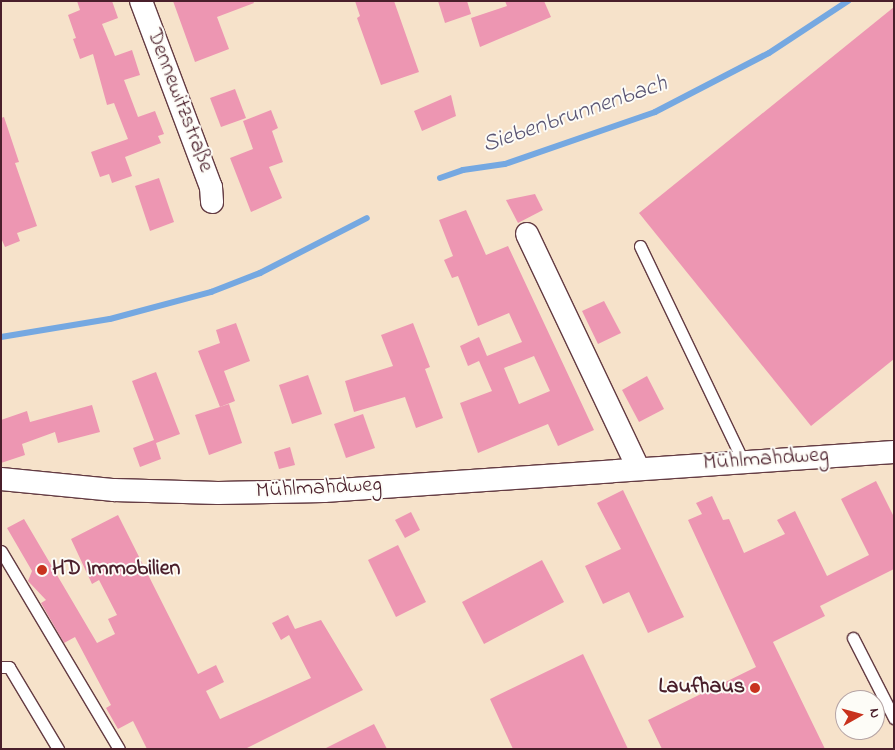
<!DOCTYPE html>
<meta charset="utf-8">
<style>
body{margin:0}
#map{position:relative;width:895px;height:750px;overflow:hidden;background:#f6e2ca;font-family:"Indie Flower",sans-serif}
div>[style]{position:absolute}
.stream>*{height:6px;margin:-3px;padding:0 3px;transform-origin:3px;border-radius:3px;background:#75a8e1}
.building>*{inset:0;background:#ed96b2}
.roads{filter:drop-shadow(1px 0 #643c43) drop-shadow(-1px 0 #643c43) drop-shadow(0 1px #643c43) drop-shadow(0 -1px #643c43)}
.lane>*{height:11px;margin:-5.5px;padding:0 5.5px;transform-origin:5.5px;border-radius:5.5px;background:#fff}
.street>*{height:22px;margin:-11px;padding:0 11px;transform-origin:11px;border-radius:11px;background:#fff}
.dots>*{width:14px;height:14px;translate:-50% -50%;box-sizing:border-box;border:2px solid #fdfcf7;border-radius:50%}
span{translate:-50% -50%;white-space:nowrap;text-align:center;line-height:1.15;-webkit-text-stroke:4px #fdfcf7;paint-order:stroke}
.street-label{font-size:22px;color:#4a1f2b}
.poi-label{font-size:22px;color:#4a1f2b;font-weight:700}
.left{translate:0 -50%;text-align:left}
.right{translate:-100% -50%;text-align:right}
.water-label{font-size:24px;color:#5b5674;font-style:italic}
.frame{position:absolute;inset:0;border:2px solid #4a1f2b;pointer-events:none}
.north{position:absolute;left:835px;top:690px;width:50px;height:50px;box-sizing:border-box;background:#fdfcf7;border:1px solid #b5a4a5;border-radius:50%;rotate:83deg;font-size:14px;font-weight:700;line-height:20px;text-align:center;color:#4a1f2b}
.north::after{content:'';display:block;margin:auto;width:18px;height:22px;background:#c8321e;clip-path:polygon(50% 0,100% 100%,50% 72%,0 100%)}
</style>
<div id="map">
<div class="stream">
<div style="left:440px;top:178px;width:24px;rotate:-19deg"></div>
<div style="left:463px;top:170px;width:42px;rotate:-8.1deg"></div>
<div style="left:505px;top:164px;width:159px;rotate:-19.1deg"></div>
<div style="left:655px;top:112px;width:128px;rotate:-27.4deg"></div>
<div style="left:769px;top:53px;width:95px;rotate:-33.4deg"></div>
<div style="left:1px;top:337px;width:110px;rotate:-9.4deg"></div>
<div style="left:110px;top:319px;width:105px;rotate:-15deg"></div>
<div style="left:211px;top:292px;width:53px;rotate:-21.2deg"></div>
<div style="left:260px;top:273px;width:120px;rotate:-27.2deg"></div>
</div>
<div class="building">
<div style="clip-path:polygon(77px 1px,112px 1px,118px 18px,102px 24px,115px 56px,132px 50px,140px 75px,124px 80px,138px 117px,155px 111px,164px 134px,158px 136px,161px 143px,125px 157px,132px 176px,112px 183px,109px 174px,100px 177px,91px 152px,128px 139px,114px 103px,107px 105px,93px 54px,80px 59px,73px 39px,76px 38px,68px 15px,80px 10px)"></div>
<div style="clip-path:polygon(173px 1px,253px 1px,254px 3px,217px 17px,229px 49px,195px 62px)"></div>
<div style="clip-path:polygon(355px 1px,394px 1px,419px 72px,381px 85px,357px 18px,360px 16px)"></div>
<div style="clip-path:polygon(438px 1px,467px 1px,471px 14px,445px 23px)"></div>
<div style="clip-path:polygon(505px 1px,544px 1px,551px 17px,480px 47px,471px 18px,507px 6px)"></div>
<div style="clip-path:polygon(894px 7px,894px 359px,811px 426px,639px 213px)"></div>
<div style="clip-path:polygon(235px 89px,246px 118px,221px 127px,210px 98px)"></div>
<div style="clip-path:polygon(451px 95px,456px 116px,422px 131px,414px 111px)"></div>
<div style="clip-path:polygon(271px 110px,278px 128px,272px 131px,283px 162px,269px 167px,282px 198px,251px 212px,230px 158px,253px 149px,243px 121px)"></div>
<div style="clip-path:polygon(4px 117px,19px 162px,15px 163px,37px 226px,17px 233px,20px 241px,5px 247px,1px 238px,1px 118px)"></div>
<div style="clip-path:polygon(159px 178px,174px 222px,150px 231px,135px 186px)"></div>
<div style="clip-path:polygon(535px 194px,543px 210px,518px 223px,506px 200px)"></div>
<div style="clip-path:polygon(evenodd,466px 210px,486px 255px,508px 246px,594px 430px,558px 446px,548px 424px,478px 453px,460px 403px,492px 391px,479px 361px,468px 366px,460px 346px,479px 337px,487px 356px,522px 342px,509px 313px,478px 326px,458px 276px,452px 278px,444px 260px,453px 256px,439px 220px,466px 210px,534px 356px,550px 391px,519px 404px,504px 368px,534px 356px)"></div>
<div style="clip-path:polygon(604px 301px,621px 333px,598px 344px,582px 311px)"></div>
<div style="clip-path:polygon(236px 323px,250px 361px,224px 371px,235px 401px,220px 407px,198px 351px,220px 343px,216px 330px)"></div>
<div style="clip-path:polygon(413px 323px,430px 367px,425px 369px,443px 418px,416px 428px,405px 397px,354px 412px,345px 381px,393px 366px,381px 335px)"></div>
<div style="clip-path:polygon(156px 372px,180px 434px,156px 443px,161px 459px,140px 467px,133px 448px,154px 440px,132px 381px)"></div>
<div style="clip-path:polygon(308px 375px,322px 414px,292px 424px,279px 385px)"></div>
<div style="clip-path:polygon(647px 376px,664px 409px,639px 422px,622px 390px)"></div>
<div style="clip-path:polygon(229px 404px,242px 443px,209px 455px,195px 415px)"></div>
<div style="clip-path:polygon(92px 405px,100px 432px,58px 443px,55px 432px,22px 444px,25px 455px,1px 463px,1px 420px,27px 411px,30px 422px)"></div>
<div style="clip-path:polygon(363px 414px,375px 448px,346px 458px,334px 424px)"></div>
<div style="clip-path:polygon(290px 447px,295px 465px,279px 469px,274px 452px)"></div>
<div style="clip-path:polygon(876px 481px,894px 517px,894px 569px,820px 606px,825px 616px,773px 642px,825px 749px,662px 749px,648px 720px,756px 667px,688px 520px,702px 514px,696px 503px,712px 496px,723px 520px,729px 519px,744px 553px,785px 534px,777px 520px,795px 511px,827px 576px,869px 555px,841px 499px)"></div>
<div style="clip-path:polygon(623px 490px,684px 617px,648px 633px,629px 592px,603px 604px,585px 566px,621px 549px,597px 503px)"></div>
<div style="clip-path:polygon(411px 512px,420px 530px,405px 538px,395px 520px)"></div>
<div style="clip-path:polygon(118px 515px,198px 674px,216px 665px,224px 682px,206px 691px,220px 719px,311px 678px,289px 635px,281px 640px,272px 623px,288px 615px,295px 629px,321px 620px,363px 690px,245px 749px,147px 749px,133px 721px,118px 729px,106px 708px,111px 705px,75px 637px,64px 643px,41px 603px,46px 600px,28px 581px,32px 571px,7px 528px,24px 519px,97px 643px,115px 634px,108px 619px,117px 615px,99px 580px,92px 584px,71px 539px)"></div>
<div style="clip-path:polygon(398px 545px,426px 602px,396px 617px,368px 560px)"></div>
<div style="clip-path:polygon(542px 560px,564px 602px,484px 644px,462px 602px)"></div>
<div style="clip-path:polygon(583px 654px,628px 749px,513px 749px,490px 699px)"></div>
<div style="clip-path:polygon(374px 724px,387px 749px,324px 749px)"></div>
</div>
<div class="roads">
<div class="lane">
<div style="left:640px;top:246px;width:238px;rotate:64.4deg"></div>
<div style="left:1px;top:551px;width:230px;rotate:59.2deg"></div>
<div style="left:853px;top:638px;width:90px;rotate:62.9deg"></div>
<div style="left:1px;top:667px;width:8px"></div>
<div style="left:9px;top:667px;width:96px;rotate:59.1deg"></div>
</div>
<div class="street">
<div style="left:141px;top:1px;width:199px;rotate:69.4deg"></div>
<div style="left:211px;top:187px;width:15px;rotate:86deg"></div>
<div style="left:527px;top:234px;width:259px;rotate:64.6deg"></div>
<div style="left:1px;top:479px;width:114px;rotate:5.6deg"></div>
<div style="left:114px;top:490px;width:104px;rotate:1.7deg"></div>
<div style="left:218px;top:493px;width:106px;rotate:-1.1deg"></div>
<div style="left:324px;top:491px;width:571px;rotate:-3.91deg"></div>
</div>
</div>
<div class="dots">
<div style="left:42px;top:570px;background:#c8321e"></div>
<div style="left:755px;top:688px;background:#c8321e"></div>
</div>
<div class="street-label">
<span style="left:179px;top:101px;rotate:69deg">Dennewitzstraße</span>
<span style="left:766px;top:460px;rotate:-4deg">Mühlmahdweg</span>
<span style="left:319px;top:489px;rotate:-3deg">Mühlmahdweg</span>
</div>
<div class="poi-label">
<span class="left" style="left:52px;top:570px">HD Immobilien</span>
<span class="right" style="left:745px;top:688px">Laufhaus</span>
</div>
<div class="water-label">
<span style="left:575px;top:115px;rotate:-19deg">Siebenbrunnenbach</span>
</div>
<div class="frame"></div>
<div class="north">N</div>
</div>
